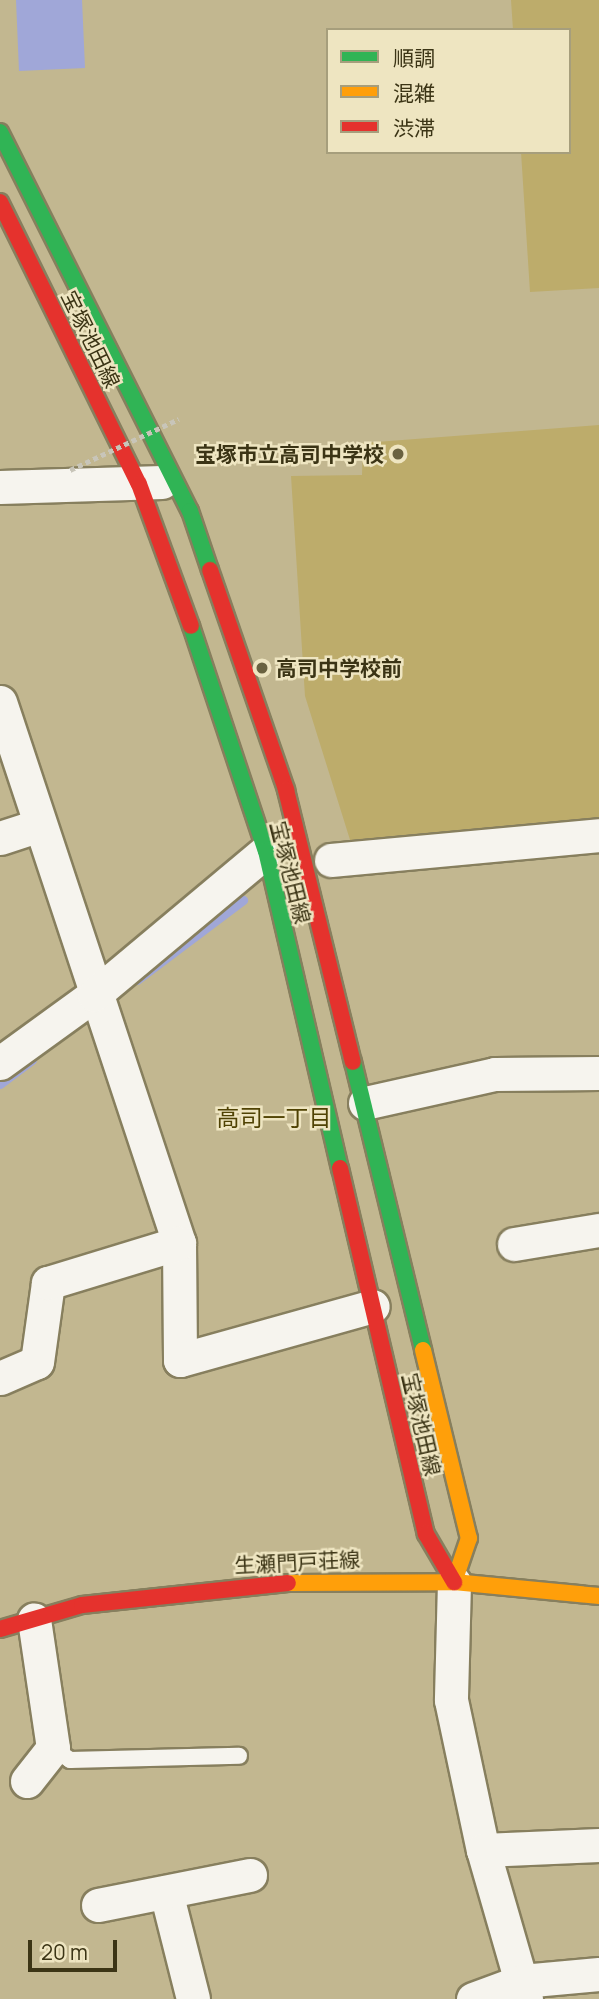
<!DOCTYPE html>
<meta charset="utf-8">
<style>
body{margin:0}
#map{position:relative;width:599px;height:1999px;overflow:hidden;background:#c2b790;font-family:Manrope,"Noto Sans JP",sans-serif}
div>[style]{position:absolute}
.green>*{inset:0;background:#bdac6b}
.water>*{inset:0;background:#a0a7d8}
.stream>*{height:9px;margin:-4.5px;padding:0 4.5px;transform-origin:4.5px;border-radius:4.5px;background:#a0a7d8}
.roads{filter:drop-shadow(2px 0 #877f5e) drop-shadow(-2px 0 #877f5e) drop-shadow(0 2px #877f5e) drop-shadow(0 -2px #877f5e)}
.lane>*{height:16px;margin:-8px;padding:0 8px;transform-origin:8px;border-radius:8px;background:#f6f4ee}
.street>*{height:33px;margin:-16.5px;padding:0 16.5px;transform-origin:16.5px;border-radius:16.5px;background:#f6f4ee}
.fast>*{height:16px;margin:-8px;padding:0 8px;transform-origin:8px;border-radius:8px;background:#30b455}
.slow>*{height:16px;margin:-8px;padding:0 8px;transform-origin:8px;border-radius:8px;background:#ff9f0a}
.jam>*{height:16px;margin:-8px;padding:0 8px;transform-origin:8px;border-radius:8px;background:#e5322d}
.path-bridge>*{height:4.5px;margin-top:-2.25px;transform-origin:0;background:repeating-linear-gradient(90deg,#c8c5b9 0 5px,transparent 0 8.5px)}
.dots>*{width:19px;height:19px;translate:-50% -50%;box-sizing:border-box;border:4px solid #eee5c1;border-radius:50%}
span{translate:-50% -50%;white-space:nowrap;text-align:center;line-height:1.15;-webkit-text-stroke:5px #eee5c1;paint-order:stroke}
.street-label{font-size:21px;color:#3b3415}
.poi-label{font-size:21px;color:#3b3415;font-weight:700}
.right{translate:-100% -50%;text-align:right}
.left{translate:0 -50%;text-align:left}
.neighbourhood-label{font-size:23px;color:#4f4203}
.legend{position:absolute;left:326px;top:28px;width:245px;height:126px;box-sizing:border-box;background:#eee5c1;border:2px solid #a69e7c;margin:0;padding:9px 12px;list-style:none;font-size:21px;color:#3b3415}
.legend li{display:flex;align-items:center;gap:14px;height:35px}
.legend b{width:35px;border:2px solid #a69e7c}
.scale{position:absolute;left:28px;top:1940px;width:89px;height:32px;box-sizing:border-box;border:4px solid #3b3415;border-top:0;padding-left:9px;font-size:21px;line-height:24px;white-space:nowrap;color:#3b3415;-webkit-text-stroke:5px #eee5c1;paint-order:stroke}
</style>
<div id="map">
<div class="green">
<div style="clip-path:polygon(511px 0,599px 0,599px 288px,530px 292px,521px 152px,569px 152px,569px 30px,513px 30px)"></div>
<div style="clip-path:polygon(599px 425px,599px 818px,351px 843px,305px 696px,291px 476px,362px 475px,363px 443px)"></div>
</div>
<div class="water">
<div style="clip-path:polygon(16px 0,82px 0,85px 68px,19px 71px)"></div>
</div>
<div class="stream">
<div style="left:137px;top:980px;width:133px;rotate:-37deg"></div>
<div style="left:0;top:1084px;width:40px;rotate:-37deg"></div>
</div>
<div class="roads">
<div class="lane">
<div style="left:53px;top:1748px;width:21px;rotate:35deg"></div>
<div style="left:70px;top:1760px;width:169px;rotate:-1.4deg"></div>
</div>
<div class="street">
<div style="left:0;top:487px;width:162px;rotate:-1.8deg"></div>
<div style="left:0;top:702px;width:570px;rotate:71.69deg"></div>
<div style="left:179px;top:1243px;width:117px;rotate:89.5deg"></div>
<div style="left:180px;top:1360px;width:200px;rotate:-15.6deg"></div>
<div style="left:0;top:838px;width:40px;rotate:-18deg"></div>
<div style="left:331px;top:860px;width:269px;rotate:-5.3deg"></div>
<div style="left:0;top:1063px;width:116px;rotate:-35.9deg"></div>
<div style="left:94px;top:995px;width:224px;rotate:-39.9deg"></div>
<div style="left:365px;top:1103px;width:133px;rotate:-12.6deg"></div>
<div style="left:495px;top:1074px;width:104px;rotate:-0.6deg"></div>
<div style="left:514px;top:1244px;width:86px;rotate:-9.4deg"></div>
<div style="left:0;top:1378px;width:40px;rotate:-23.4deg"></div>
<div style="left:37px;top:1362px;width:80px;rotate:-82.1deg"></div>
<div style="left:48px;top:1283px;width:137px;rotate:-17deg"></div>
<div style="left:454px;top:1582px;width:118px;rotate:91.5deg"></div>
<div style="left:451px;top:1700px;width:153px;rotate:78deg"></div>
<div style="left:483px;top:1850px;width:155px;rotate:73.9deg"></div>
<div style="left:27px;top:1781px;width:42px;rotate:-51.8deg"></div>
<div style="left:53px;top:1748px;width:130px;rotate:-98.4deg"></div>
<div style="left:483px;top:1850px;width:116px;rotate:-2.5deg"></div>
<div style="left:166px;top:1892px;width:110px;rotate:75.8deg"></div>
<div style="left:98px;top:1905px;width:155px;rotate:-11.2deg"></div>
<div style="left:473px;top:1999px;width:52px;rotate:-20.2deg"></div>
<div style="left:522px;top:1981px;width:77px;rotate:-5.2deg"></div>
</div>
<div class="fast">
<div style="left:0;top:132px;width:424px;rotate:63.4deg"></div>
<div style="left:190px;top:511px;width:62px;rotate:71.3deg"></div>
<div style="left:191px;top:626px;width:237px;rotate:71.6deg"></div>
<div style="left:266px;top:851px;width:326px;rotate:76.9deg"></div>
<div style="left:353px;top:1062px;width:296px;rotate:76.3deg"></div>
</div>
<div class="slow">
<div style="left:423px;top:1350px;width:194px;rotate:76.3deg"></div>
<div style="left:469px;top:1538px;width:46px;rotate:108.8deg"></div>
<div style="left:288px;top:1583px;width:166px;rotate:-0.3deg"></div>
<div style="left:454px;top:1582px;width:146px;rotate:5.5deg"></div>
</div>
<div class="jam">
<div style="left:0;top:202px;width:314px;rotate:63.8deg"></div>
<div style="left:139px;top:484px;width:151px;rotate:69.9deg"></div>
<div style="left:210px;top:570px;width:233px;rotate:70.9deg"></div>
<div style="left:286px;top:790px;width:280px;rotate:76.2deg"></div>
<div style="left:340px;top:1168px;width:376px;rotate:76.8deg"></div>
<div style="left:426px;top:1534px;width:56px;rotate:59.7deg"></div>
<div style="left:0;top:1629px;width:85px;rotate:-16.3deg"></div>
<div style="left:82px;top:1605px;width:207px;rotate:-6.1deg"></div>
</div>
</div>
<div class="path-bridge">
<div style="left:70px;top:470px;width:120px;rotate:-25.1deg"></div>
</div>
<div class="dots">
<div style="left:398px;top:454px;background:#6a6240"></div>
<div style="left:262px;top:668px;background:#6a6240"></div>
</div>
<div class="street-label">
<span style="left:91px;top:339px;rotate:64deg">宝塚池田線</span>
<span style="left:291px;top:872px;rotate:76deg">宝塚池田線</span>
<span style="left:422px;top:1424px;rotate:77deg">宝塚池田線</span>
<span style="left:297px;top:1562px;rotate:-3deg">生瀬門戸荘線</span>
</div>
<div class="poi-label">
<span class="right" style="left:384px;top:454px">宝塚市立高司中学校</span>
<span class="left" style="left:276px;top:668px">高司中学校前</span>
</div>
<div class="neighbourhood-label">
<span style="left:274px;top:1117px">高司一丁目</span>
</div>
<ul class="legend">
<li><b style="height:9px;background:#30b455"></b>順調</li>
<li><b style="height:9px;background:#ff9f0a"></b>混雑</li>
<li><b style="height:9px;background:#e5322d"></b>渋滞</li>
</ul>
<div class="scale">20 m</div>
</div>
